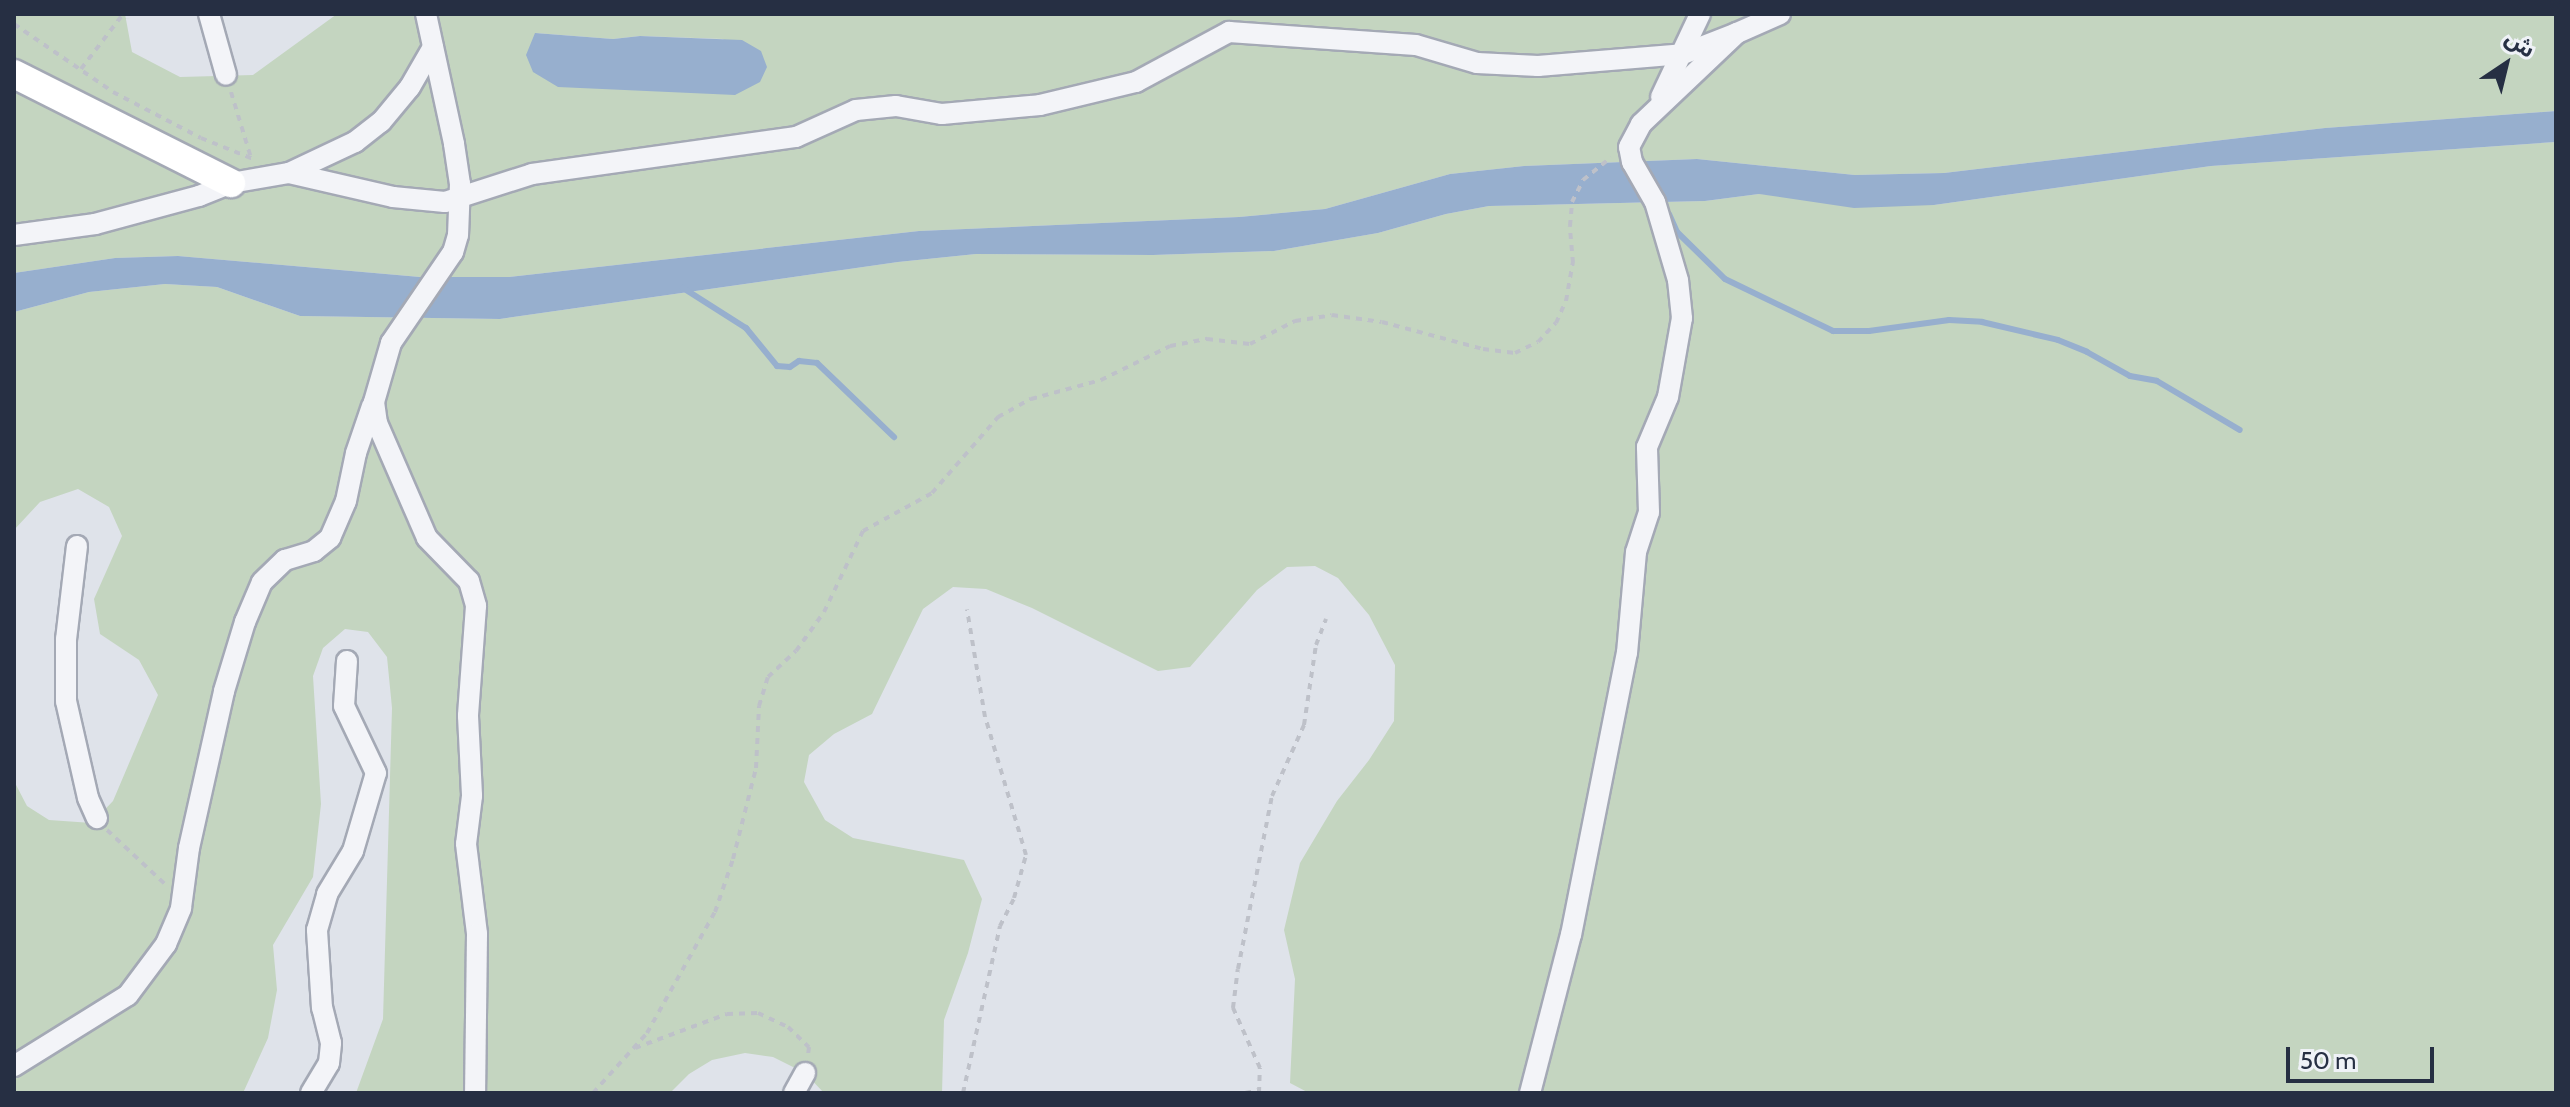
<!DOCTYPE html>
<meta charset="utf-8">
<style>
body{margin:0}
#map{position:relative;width:2570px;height:1107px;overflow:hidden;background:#dfe3ea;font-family:Cabin,"Noto Sans Arabic",sans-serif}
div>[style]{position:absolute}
.green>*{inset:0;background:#c4d5c0}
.water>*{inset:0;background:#97afce}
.stream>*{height:6px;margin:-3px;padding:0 3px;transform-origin:3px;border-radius:3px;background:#97afce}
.path>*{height:4px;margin-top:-2px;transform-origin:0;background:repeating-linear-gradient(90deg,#bec1c9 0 6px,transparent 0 12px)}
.roads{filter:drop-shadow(2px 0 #a4a9b5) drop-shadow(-2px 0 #a4a9b5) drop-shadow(0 2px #a4a9b5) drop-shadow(0 -2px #a4a9b5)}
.minor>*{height:20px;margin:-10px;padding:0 10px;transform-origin:10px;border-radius:10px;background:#f3f4f8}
.secondary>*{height:28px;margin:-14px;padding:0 14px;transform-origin:14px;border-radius:14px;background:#fff}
span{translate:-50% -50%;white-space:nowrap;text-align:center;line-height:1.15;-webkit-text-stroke:7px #eff2f7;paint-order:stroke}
.frame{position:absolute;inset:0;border:16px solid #262f43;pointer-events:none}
.north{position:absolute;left:2466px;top:24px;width:80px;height:80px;-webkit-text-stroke:6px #eff2f7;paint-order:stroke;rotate:35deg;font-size:22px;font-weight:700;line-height:32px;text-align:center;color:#262f43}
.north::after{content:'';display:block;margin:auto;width:28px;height:36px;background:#262f43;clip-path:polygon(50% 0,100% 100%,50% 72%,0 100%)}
.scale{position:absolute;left:2286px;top:1047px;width:148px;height:36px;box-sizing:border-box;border:4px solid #262f43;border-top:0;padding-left:10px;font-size:24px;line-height:28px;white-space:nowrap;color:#262f43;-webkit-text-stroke:6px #eff2f7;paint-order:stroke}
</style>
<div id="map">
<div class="green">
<div style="clip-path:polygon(evenodd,14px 14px,125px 14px,132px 52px,180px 77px,253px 75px,337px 14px,2556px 14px,2556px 111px,2325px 128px,1944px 173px,1855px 175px,1697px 159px,1524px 166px,1450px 174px,1325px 209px,1239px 217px,919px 231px,509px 277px,420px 277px,178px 256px,115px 258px,14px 273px,14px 14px,535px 33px,613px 39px,640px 36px,723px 39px,760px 82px,535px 33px)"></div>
<div style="clip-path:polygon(2556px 142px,2556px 1093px,1309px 1093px,1290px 1083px,1295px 979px,1284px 930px,1300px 863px,1337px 801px,1369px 760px,1394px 721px,1395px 665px,1369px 615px,1338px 578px,1315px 566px,1287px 567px,1257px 590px,1190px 667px,1158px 671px,1032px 608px,986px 589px,953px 587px,923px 609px,872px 714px,834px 734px,809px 755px,804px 782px,825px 820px,853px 838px,964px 860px,982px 899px,968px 953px,944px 1020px,942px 1093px,824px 1093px,805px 1073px,773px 1057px,745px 1053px,712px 1060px,689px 1074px,670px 1093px,356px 1093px,383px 1019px,392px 708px,387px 657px,368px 632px,345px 629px,323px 648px,313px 676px,321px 804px,313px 877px,273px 945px,277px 990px,268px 1038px,243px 1093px,14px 1093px,14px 781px,27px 806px,49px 820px,92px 823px,113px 801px,158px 695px,139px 660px,100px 634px,94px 599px,122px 536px,109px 507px,78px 489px,40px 502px,14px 530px,14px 312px,89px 292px,165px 284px,217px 287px,300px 316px,500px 319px,898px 262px,976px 254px,1153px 255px,1274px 251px,1378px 233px,1446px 214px,1489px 206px,1705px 201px,1759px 194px,1934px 205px,2211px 166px)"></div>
</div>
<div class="water">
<div style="clip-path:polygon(535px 33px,613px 39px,640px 36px,742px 40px,761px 51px,767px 67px,760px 82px,735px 95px,558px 87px,533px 72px,526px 55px)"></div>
<div style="clip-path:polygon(2556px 111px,2556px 142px,2211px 166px,1934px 205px,1854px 208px,1759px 194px,1705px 201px,1489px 206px,1446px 214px,1378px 233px,1274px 251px,1153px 255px,976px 254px,898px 262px,500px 319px,300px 316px,217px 287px,165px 284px,89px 292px,14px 312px,14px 273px,115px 258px,178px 256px,420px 277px,509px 277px,919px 231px,1239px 217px,1325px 209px,1450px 174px,1524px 166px,1697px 159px,1855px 175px,1944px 173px,2325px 128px)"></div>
</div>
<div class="stream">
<div style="left:1669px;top:214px;width:20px;rotate:66deg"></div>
<div style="left:1677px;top:232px;width:67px;rotate:44.4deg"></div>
<div style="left:1725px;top:279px;width:120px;rotate:25.7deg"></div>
<div style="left:1833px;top:331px;width:36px"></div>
<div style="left:1869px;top:331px;width:81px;rotate:-7.8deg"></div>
<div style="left:1949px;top:320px;width:33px;rotate:3deg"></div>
<div style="left:1982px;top:322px;width:78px;rotate:13.3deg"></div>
<div style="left:2058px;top:340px;width:31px;rotate:22deg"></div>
<div style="left:2087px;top:352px;width:49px;rotate:29.2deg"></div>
<div style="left:2130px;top:376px;width:27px;rotate:10deg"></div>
<div style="left:2157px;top:381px;width:96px;rotate:30.6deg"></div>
<div style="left:683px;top:288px;width:75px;rotate:32.4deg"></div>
<div style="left:746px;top:328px;width:49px;rotate:50.8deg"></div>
<div style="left:777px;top:366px;width:13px;rotate:4deg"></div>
<div style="left:790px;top:367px;width:11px;rotate:-34deg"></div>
<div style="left:799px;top:361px;width:18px;rotate:6deg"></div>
<div style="left:817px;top:363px;width:107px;rotate:43.9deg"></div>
</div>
<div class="path">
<div style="left:14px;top:24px;width:120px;rotate:34.5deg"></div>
<div style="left:113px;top:92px;width:99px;rotate:27.6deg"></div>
<div style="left:201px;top:138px;width:56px;rotate:22deg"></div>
<div style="left:81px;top:69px;width:69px;rotate:-52.6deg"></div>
<div style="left:231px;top:92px;width:69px;rotate:73.1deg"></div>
<div style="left:107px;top:830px;width:79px;rotate:43deg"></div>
<div style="left:635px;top:1048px;width:98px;rotate:-20.3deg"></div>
<div style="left:727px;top:1014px;width:31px;rotate:-2deg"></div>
<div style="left:758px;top:1013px;width:33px;rotate:25deg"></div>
<div style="left:788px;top:1027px;width:29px;rotate:44deg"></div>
<div style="left:809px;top:1047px;width:8px;rotate:97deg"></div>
<div style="left:593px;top:1093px;width:81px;rotate:-48deg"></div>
<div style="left:647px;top:1033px;width:139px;rotate:-60.7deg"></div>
<div style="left:715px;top:912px;width:56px;rotate:-71.2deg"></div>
<div style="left:733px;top:859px;width:94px;rotate:-75.8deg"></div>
<div style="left:756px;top:768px;width:62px;rotate:-87.2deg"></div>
<div style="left:759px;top:706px;width:30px;rotate:-73deg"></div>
<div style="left:768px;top:677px;width:38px;rotate:-43deg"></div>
<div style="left:796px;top:651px;width:48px;rotate:-54.3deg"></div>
<div style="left:824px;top:612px;width:90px;rotate:-64.3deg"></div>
<div style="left:863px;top:531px;width:79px;rotate:-28.8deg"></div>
<div style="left:932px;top:493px;width:101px;rotate:-49deg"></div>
<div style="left:998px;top:417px;width:38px;rotate:-29deg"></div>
<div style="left:1031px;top:399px;width:73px;rotate:-15.2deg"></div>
<div style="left:1101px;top:380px;width:77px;rotate:-26.2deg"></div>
<div style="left:1170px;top:346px;width:38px;rotate:-11deg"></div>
<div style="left:1207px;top:339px;width:43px;rotate:6.6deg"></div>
<div style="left:1250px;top:344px;width:51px;rotate:-27.1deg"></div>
<div style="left:1295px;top:321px;width:37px;rotate:-9deg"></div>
<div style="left:1332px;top:315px;width:50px;rotate:8deg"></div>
<div style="left:1382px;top:322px;width:105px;rotate:15deg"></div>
<div style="left:1483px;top:349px;width:32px;rotate:7deg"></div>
<div style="left:1515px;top:353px;width:25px;rotate:-26deg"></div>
<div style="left:1538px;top:342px;width:26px;rotate:-47deg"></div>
<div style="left:1556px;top:323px;width:24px;rotate:-66deg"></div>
<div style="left:1566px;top:301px;width:39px;rotate:-80deg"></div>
<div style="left:1573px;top:263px;width:37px;rotate:-95deg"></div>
<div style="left:1570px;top:226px;width:24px;rotate:-85deg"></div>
<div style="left:1572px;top:202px;width:25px;rotate:-63deg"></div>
<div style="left:1583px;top:180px;width:36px;rotate:-39deg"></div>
<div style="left:963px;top:1093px;width:171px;rotate:-77.5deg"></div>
<div style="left:1000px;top:926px;width:31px;rotate:-63deg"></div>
<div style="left:1014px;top:898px;width:45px;rotate:-74.4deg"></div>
<div style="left:1026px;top:855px;width:144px;rotate:-106.5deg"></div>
<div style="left:985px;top:717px;width:109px;rotate:-99.5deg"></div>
<div style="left:1245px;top:1093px;width:16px;rotate:-11deg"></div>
<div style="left:1259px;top:1093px;width:25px;rotate:-88deg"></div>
<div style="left:1260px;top:1068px;width:66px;rotate:-114.2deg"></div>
<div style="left:1233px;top:1008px;width:39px;rotate:-83deg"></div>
<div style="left:1238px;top:969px;width:176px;rotate:-78.9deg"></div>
<div style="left:1272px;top:796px;width:78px;rotate:-65.7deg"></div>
<div style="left:1304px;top:725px;width:81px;rotate:-81.5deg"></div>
<div style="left:1316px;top:645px;width:28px;rotate:-69deg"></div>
</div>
<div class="roads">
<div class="minor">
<div style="left:209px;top:14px;width:63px;rotate:74.4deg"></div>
<div style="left:426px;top:14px;width:133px;rotate:77.8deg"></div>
<div style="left:454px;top:144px;width:40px;rotate:81.5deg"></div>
<div style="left:460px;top:184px;width:51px;rotate:92.2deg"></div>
<div style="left:458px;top:235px;width:18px;rotate:106deg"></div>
<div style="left:453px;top:252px;width:110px;rotate:124.3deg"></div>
<div style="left:391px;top:343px;width:61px;rotate:106.1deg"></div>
<div style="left:374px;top:402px;width:21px;rotate:82deg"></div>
<div style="left:377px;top:423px;width:125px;rotate:66.5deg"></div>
<div style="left:427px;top:538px;width:60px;rotate:45.7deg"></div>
<div style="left:469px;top:581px;width:26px;rotate:74deg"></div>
<div style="left:476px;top:606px;width:110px;rotate:94.2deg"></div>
<div style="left:468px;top:716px;width:80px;rotate:87.1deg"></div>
<div style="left:472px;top:796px;width:48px;rotate:97.1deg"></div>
<div style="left:466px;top:844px;width:91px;rotate:83deg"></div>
<div style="left:477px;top:934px;width:159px;rotate:90.7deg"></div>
<div style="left:1661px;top:97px;width:92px;rotate:-64.8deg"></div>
<div style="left:289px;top:173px;width:73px;rotate:-25.2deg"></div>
<div style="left:355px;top:142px;width:33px;rotate:-38deg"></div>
<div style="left:381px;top:122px;width:45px;rotate:-50.4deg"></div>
<div style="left:410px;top:87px;width:46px;rotate:-60.1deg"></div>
<div style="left:14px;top:235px;width:82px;rotate:-7.7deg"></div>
<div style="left:95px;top:224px;width:108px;rotate:-15.1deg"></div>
<div style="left:199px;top:196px;width:35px;rotate:-22deg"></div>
<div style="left:231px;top:183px;width:59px;rotate:-9.8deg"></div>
<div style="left:289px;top:173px;width:107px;rotate:13deg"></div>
<div style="left:393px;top:197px;width:52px;rotate:5.5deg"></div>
<div style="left:445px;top:202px;width:91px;rotate:-17.8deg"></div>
<div style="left:532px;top:174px;width:267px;rotate:-8deg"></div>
<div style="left:796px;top:137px;width:66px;rotate:-24.2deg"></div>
<div style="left:856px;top:110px;width:40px;rotate:-5.7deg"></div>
<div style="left:896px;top:106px;width:47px;rotate:9.9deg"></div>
<div style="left:942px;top:114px;width:98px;rotate:-5.2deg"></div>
<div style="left:1040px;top:105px;width:99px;rotate:-13.5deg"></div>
<div style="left:1136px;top:82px;width:106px;rotate:-28.3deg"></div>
<div style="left:1229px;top:32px;width:187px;rotate:4deg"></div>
<div style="left:1416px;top:45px;width:64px;rotate:16.4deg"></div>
<div style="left:1477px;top:63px;width:61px;rotate:2.8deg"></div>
<div style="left:1538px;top:66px;width:145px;rotate:-4.7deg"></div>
<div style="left:1683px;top:54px;width:58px;rotate:-21.3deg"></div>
<div style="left:77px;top:546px;width:94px;rotate:96.7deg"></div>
<div style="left:66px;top:639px;width:62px;rotate:90deg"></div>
<div style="left:66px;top:701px;width:99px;rotate:77.2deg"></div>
<div style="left:88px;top:798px;width:22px;rotate:66deg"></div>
<div style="left:14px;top:1066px;width:134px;rotate:-31.9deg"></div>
<div style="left:128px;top:995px;width:64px;rotate:-53.3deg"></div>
<div style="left:166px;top:944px;width:39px;rotate:-67deg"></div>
<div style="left:181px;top:908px;width:61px;rotate:-82.4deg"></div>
<div style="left:189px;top:848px;width:161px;rotate:-77.4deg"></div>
<div style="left:224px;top:691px;width:72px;rotate:-73.1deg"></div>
<div style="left:245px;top:622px;width:43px;rotate:-67deg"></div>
<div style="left:262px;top:582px;width:32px;rotate:-44deg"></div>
<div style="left:285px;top:560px;width:30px;rotate:-17deg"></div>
<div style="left:314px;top:551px;width:21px;rotate:-39deg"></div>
<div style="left:330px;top:538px;width:40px;rotate:-66.6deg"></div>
<div style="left:346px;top:501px;width:49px;rotate:-78.2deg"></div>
<div style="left:356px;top:453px;width:50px;rotate:-71.2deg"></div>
<div style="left:311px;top:1093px;width:35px;rotate:-59deg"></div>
<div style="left:329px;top:1063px;width:20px;rotate:-84deg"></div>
<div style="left:331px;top:1043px;width:36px;rotate:-104deg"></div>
<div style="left:322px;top:1008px;width:78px;rotate:-93.7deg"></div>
<div style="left:317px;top:930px;width:37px;rotate:-74deg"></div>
<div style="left:327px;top:894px;width:50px;rotate:-58.8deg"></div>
<div style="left:353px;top:851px;width:81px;rotate:-73.6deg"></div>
<div style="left:376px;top:773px;width:74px;rotate:-115.5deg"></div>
<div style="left:344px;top:706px;width:45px;rotate:-86.2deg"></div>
<div style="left:794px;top:1093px;width:23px;rotate:-61deg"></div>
<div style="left:1530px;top:1093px;width:163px;rotate:-75.5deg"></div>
<div style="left:1571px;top:935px;width:288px;rotate:-78.8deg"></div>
<div style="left:1627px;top:653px;width:101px;rotate:-84.9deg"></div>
<div style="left:1636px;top:552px;width:42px;rotate:-72deg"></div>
<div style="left:1649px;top:512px;width:65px;rotate:-91.8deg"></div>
<div style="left:1647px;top:447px;width:54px;rotate:-67.2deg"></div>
<div style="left:1668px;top:397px;width:80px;rotate:-80deg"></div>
<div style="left:1682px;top:318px;width:38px;rotate:-96deg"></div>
<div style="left:1678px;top:280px;width:81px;rotate:-106.4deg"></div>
<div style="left:1655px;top:202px;width:46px;rotate:-119.9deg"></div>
<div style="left:1632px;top:162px;width:15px;rotate:-101deg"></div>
<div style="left:1629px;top:147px;width:26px;rotate:-62deg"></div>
<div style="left:1641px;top:124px;width:132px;rotate:-43.5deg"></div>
<div style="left:1737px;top:33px;width:47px;rotate:-23.8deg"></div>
</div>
<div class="secondary">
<div style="left:14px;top:74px;width:243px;rotate:26.7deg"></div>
</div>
</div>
<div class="frame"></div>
<div class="north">ش</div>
<div class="scale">50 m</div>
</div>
